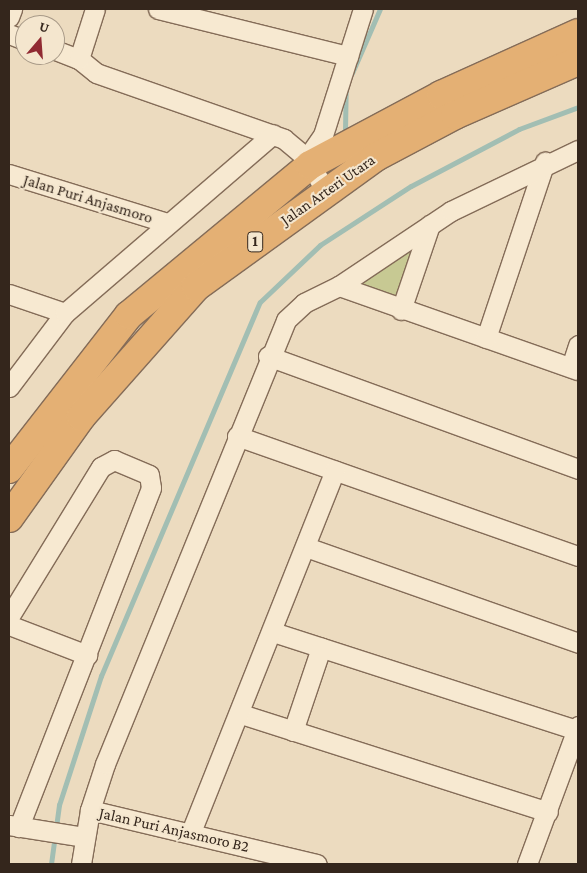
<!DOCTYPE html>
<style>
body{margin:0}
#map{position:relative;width:587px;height:873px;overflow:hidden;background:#ecdbbf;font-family:"Crimson Pro",serif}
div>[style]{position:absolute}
.green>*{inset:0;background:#c7c993}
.stream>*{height:5px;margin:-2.5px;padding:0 2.5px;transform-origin:2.5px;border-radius:2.5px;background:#a2beb3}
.roads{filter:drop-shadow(1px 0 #846c58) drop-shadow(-1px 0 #846c58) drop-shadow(0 1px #846c58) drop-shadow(0 -1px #846c58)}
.minor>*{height:19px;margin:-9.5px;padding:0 9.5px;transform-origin:9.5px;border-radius:9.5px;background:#f7e9d1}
.trunk>*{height:28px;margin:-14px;padding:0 14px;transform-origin:14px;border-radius:14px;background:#e4b074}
span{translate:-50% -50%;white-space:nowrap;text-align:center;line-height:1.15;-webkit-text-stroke:4px #f4e6ce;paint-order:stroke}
.shield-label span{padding:1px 4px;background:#f4e6ce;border:1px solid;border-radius:4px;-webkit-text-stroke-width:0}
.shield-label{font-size:15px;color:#34261c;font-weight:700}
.street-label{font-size:16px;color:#34261c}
.frame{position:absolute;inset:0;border:10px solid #34261c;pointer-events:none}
.north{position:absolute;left:15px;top:15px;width:50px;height:50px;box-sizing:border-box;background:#f4e6ce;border:1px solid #a79987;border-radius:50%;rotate:18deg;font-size:14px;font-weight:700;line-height:20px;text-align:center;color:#34261c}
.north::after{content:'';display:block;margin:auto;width:18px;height:22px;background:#902a32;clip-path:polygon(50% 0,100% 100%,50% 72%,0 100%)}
</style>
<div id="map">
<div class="green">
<div style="clip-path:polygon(412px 250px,398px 299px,365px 288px,362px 281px)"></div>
</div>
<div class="stream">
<div style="left:352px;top:73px;width:70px;rotate:-66.4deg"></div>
<div style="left:345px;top:130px;width:39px;rotate:-89deg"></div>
<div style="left:51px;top:864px;width:60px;rotate:-82.3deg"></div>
<div style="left:59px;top:805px;width:136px;rotate:-72deg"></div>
<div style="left:101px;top:676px;width:406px;rotate:-67deg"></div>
<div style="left:260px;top:302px;width:83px;rotate:-43.5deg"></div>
<div style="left:320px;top:245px;width:108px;rotate:-33deg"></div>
<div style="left:411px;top:186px;width:122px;rotate:-27.8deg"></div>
<div style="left:519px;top:129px;width:63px;rotate:-20.4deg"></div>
</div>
<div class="roads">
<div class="minor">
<div style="left:158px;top:9px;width:196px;rotate:13.9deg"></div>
<div style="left:9px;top:17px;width:9px;rotate:-69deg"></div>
<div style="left:9px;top:34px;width:17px;rotate:21deg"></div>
<div style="left:55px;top:50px;width:26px;rotate:21deg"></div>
<div style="left:79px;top:59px;width:22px;rotate:39deg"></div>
<div style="left:96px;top:73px;width:199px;rotate:19.3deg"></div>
<div style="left:284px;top:139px;width:30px;rotate:40deg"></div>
<div style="left:307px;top:158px;width:38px;rotate:61deg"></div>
<div style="left:79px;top:59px;width:52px;rotate:-72.3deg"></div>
<div style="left:307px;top:158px;width:28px;rotate:-55deg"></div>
<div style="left:323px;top:135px;width:132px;rotate:-72.4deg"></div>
<div style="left:9px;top:174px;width:165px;rotate:17.2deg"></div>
<div style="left:339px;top:286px;width:253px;rotate:19.4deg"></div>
<div style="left:9px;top:294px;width:59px;rotate:18.7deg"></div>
<div style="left:401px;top:310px;width:90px;rotate:-71.2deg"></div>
<div style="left:486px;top:338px;width:186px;rotate:-71.5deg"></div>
<div style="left:268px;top:356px;width:330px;rotate:20deg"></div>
<div style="left:571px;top:367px;width:23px;rotate:-72deg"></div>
<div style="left:9px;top:387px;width:93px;rotate:-52.9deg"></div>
<div style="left:65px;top:313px;width:274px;rotate:-40.7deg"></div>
<div style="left:237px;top:436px;width:361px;rotate:19.4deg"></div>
<div style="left:306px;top:547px;width:288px;rotate:19.4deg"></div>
<div style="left:9px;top:617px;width:176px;rotate:-58.5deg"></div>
<div style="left:101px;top:467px;width:15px;rotate:-28deg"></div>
<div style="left:114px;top:460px;width:38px;rotate:23deg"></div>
<div style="left:149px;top:475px;width:13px;rotate:81deg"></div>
<div style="left:151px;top:488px;width:364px;rotate:111.3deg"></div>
<div style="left:9px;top:625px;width:84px;rotate:21deg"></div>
<div style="left:273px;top:632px;width:319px;rotate:17.9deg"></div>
<div style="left:241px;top:714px;width:322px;rotate:17.7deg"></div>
<div style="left:293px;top:731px;width:88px;rotate:-71.4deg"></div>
<div style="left:90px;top:810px;width:233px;rotate:13.4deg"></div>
<div style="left:9px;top:825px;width:77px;rotate:9deg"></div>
<div style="left:191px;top:832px;width:389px;rotate:-68.3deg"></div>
<div style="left:81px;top:864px;width:55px;rotate:-80.5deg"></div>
<div style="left:90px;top:810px;width:48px;rotate:-71.9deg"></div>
<div style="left:105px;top:764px;width:479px;rotate:-67.8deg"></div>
<div style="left:286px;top:320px;width:25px;rotate:-43deg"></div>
<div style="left:304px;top:303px;width:39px;rotate:-26deg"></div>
<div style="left:339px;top:286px;width:135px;rotate:-33.8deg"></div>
<div style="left:451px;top:211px;width:141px;rotate:-25.7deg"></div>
<div style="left:527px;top:864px;width:147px;rotate:-69.7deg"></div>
</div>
<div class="trunk">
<div style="left:9px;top:469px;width:195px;rotate:-52.1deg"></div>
<div style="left:129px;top:315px;width:235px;rotate:-39.6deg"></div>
<div style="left:310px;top:165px;width:149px;rotate:-28.1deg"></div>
<div style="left:441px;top:95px;width:150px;rotate:-24.3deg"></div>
<div style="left:9px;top:518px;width:124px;rotate:-54.5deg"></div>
<div style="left:81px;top:417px;width:174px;rotate:-48.5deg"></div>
<div style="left:196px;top:287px;width:220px;rotate:-35.9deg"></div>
<div style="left:374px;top:158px;width:92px;rotate:-28deg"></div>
<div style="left:455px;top:115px;width:134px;rotate:-23.7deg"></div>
</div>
</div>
<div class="shield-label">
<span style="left:255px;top:242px">1</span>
</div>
<div class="street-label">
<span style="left:328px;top:190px;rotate:-35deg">Jalan Arteri Utara</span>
<span style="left:88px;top:199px;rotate:17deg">Jalan Puri Anjasmoro</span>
<span style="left:174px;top:830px;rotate:13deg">Jalan Puri Anjasmoro B2</span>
</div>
<div class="frame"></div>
<div class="north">U</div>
</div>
